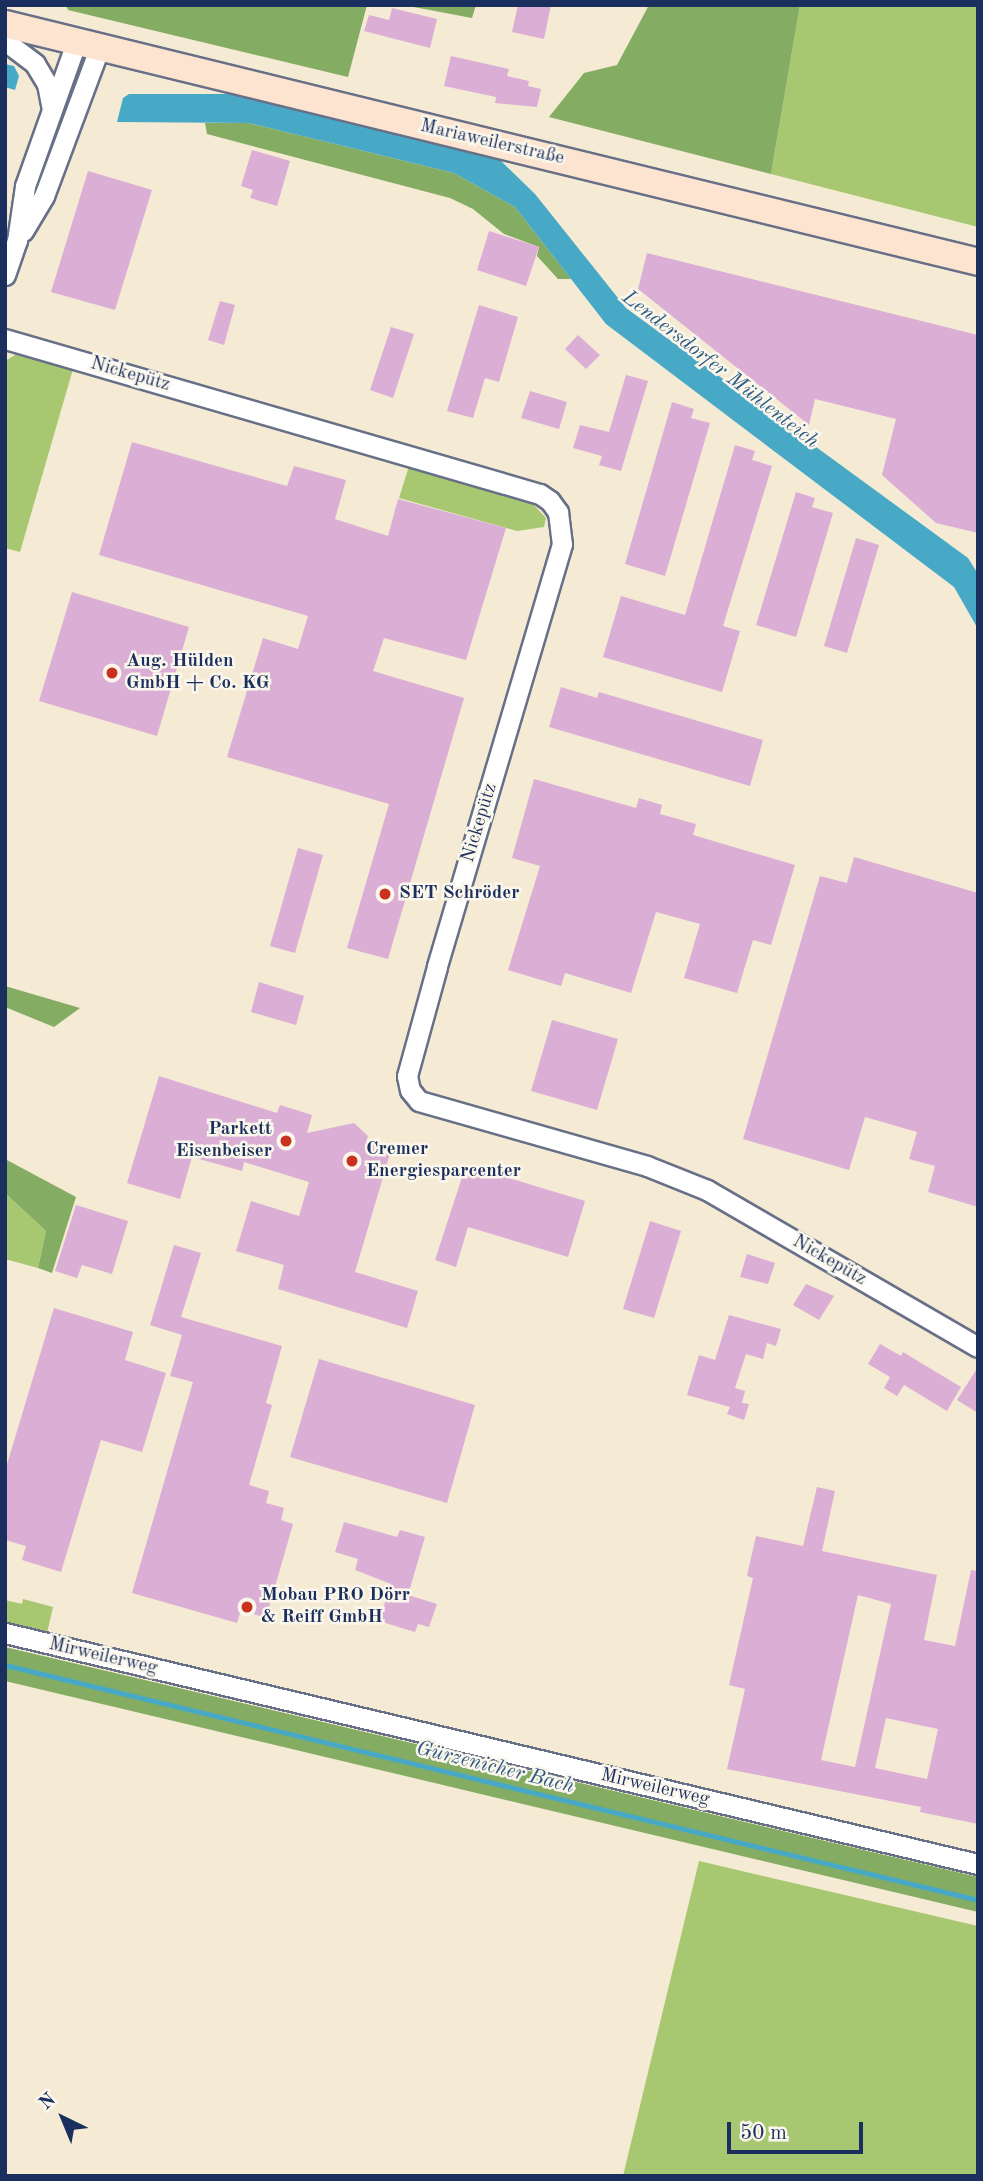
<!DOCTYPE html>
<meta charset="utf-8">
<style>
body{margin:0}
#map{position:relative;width:983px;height:2181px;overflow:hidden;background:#f5ead4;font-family:"Old Standard TT",serif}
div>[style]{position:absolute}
.green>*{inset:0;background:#a7c871}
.forest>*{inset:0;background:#85ac63}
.water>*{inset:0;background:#48a9c7}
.stream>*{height:5px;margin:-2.5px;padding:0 2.5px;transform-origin:2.5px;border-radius:2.5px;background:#48a9c7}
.building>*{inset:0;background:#dbafd5}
.roads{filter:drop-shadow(2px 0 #677087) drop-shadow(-2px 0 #677087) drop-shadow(0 2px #677087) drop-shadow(0 -2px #677087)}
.minor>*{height:19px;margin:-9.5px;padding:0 9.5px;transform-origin:9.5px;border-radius:9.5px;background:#fff}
.secondary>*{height:26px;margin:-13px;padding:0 13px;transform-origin:13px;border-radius:13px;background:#fde4d1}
.dots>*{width:19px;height:19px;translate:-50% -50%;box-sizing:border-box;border:4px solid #fbf7ec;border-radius:50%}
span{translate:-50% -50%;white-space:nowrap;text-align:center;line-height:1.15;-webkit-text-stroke:5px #fbf7ec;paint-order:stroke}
.street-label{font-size:19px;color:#1b2f5e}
.poi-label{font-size:19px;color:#1b2f5e;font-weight:700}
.left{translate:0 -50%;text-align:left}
.right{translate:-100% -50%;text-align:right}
.water-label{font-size:21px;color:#2b5a83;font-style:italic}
.frame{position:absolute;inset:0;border:7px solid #1b2f5e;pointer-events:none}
.north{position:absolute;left:28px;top:2083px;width:70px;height:70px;-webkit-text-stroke:5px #fbf7ec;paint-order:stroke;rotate:317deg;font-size:19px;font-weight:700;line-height:28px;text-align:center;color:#1b2f5e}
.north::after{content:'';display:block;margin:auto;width:24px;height:32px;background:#1b2f5e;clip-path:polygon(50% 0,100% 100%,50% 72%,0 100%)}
.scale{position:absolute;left:727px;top:2122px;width:136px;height:32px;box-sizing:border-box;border:4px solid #1b2f5e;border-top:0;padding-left:9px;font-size:21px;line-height:24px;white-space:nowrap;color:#1b2f5e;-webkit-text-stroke:5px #fbf7ec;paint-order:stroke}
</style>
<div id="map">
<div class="green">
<div style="clip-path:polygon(800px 5px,978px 5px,978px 227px,771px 174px)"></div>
<div style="clip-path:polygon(17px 354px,73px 369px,20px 552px,5px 548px,5px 361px)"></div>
<div style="clip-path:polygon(409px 466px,531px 502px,546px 518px,544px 527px,517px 531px,399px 498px)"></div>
<div style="clip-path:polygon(5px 1193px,46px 1231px,38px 1268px,5px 1259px)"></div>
<div style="clip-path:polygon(23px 1599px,53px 1607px,47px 1633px,5px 1623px,5px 1600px,22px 1604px)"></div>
<div style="clip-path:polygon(699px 1861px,978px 1926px,978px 2176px,623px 2176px)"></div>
</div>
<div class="forest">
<div style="clip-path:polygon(66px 5px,367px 5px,348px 77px,68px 10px)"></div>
<div style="clip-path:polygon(403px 5px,476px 5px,472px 18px)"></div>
<div style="clip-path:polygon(649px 5px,800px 5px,771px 174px,549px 117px,584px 73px,617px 65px)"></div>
<div style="clip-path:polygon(205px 123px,249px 123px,454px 173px,515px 207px,571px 279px,558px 279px,537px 256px,539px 247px,504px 234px,473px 209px,450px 198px,207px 134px)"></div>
<div style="clip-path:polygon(5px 986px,80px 1008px,54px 1027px,5px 1007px)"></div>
<div style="clip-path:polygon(5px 1159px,76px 1197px,52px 1273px,38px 1268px,46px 1231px,5px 1193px)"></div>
<div style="clip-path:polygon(5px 1647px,978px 1877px,978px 1912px,5px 1681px)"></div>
</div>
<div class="water">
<div style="clip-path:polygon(5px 64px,14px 66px,19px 76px,15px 90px,5px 87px)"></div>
<div style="clip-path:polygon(129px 94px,232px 94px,500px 160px,535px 194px,626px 308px,968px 558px,978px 574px,978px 629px,954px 587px,606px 324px,515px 207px,454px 173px,249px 123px,117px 122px,123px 98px)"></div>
</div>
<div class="stream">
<div style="left:5px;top:1665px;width:1001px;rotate:13.58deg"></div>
</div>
<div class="building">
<div style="clip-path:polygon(518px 5px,551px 5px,544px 39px,512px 32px)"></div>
<div style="clip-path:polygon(392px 8px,437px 19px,430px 48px,364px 31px,369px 15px,389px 20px)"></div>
<div style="clip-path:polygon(451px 56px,509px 69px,507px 76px,529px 81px,528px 86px,541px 89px,537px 107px,495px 103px,496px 97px,444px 86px)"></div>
<div style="clip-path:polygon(252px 150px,290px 161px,277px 206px,250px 198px,253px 190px,241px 186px)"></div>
<div style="clip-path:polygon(88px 171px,152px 190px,115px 310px,51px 292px)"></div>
<div style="clip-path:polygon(489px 231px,539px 247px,526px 286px,477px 270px)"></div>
<div style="clip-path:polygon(647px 253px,978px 335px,978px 533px,936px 523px,882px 475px,896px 419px,815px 399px,809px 425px,638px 289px)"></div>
<div style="clip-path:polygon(220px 301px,235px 305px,224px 345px,208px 340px)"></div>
<div style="clip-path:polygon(479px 305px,518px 317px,499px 382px,485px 378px,473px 418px,447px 411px)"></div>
<div style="clip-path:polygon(391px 327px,414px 334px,393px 398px,370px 390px)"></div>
<div style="clip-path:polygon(578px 335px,600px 355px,586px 369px,565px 349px)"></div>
<div style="clip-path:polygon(626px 375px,648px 381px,621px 471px,599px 465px,602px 456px,573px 448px,580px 425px,609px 432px)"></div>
<div style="clip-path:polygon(530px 391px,567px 402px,559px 429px,521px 418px)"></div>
<div style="clip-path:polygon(672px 402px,694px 409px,691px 418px,710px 423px,665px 576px,625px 564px)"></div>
<div style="clip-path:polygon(132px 442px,287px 486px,294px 466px,346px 480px,335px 519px,388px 536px,398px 499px,506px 528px,466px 660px,384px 638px,373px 671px,464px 698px,388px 959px,347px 948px,389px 804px,227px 757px,263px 638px,298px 649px,308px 616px,99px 555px)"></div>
<div style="clip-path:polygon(735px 445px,755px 451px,752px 460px,772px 466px,723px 626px,740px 631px,722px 692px,603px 657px,621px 596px,685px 615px)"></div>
<div style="clip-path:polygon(796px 492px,815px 498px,812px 507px,833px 513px,796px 637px,756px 625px)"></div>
<div style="clip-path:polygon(856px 538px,879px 545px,847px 653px,824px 646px)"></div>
<div style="clip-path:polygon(72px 592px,189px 627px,157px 736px,39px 701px)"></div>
<div style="clip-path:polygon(561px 687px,597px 698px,599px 692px,763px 740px,750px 786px,549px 727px)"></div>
<div style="clip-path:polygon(534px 779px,636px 808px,639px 798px,662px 805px,660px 814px,696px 824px,693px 835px,795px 865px,771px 945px,753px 940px,737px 993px,684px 978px,700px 924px,656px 912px,631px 993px,565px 973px,561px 986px,508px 970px,540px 866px,512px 858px)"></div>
<div style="clip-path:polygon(298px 848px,323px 855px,295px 953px,270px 946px)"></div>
<div style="clip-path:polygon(854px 857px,978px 893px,978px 1207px,928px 1192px,935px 1166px,909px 1159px,917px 1132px,865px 1117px,849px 1170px,743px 1139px,820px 876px,847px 883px)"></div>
<div style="clip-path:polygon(259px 982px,304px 996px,296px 1025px,251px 1012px)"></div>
<div style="clip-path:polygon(552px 1020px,618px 1039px,597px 1110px,531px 1091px)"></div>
<div style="clip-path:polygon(159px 1076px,277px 1113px,280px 1105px,312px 1115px,307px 1133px,354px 1123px,368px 1136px,366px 1142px,391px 1150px,355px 1272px,418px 1291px,407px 1328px,278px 1289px,284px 1265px,236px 1251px,251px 1201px,299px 1216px,309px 1182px,244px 1162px,242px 1171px,192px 1157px,180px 1199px,127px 1183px)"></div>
<div style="clip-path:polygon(466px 1165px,585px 1201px,568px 1257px,468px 1227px,456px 1267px,435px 1260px)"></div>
<div style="clip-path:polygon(76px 1205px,128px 1221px,112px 1274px,82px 1265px,77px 1278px,55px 1271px)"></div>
<div style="clip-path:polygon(650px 1221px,681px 1231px,654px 1318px,623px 1309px)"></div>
<div style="clip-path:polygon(174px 1245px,201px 1253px,181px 1317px,282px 1346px,266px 1403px,272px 1405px,249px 1485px,269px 1491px,266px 1503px,284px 1508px,281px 1520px,293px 1524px,266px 1618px,241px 1610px,237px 1623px,132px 1593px,193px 1382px,170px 1376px,182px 1335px,150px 1325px)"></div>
<div style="clip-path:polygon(747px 1254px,775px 1263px,768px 1284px,740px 1277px)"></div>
<div style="clip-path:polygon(806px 1284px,834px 1296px,819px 1320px,793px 1305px)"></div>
<div style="clip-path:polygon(54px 1308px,133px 1332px,125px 1360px,166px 1373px,142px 1452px,101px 1440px,61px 1572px,22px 1560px,26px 1546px,5px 1540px,5px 1471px)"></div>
<div style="clip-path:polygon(729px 1315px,781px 1329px,776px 1346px,767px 1343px,763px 1359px,746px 1354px,735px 1388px,745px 1391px,742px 1403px,749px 1404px,744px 1420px,727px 1414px,730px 1407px,687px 1395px,699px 1355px,715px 1360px)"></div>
<div style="clip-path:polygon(880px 1344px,901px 1356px,903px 1352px,961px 1387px,947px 1411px,904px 1385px,897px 1396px,884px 1388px,890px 1377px,868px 1364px)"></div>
<div style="clip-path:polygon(319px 1359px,475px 1405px,447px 1503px,290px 1457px)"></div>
<div style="clip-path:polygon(978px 1367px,978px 1413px,957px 1400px)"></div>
<div style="clip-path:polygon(evenodd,817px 1487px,835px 1491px,822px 1551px,937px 1575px,924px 1640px,955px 1646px,971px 1570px,978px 1571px,978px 1824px,920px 1812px,921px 1807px,727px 1769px,745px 1689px,729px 1685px,753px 1578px,747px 1576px,756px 1536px,803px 1546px,817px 1487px,858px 1595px,891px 1604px,855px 1767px,821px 1760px,858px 1595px,817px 1487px,886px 1718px,938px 1729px,927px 1779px,875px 1768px,886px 1718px)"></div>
<div style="clip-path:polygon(344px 1522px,397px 1537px,400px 1530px,425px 1537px,408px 1595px,437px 1604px,429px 1627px,418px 1624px,415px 1632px,379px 1621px,391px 1584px,355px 1570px,358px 1559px,335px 1552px)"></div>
</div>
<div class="roads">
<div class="minor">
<div style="left:5px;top:41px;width:38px;rotate:37deg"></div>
<div style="left:35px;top:64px;width:23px;rotate:59deg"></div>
<div style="left:47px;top:84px;width:25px;rotate:79deg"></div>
<div style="left:23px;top:231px;width:41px;rotate:-59deg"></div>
<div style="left:44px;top:196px;width:157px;rotate:-69.5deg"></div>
<div style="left:5px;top:275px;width:36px;rotate:-71deg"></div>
<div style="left:17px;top:241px;width:56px;rotate:-81.7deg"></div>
<div style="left:25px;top:186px;width:152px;rotate:-70.4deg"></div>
<div style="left:5px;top:339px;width:557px;rotate:16.16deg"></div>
<div style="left:540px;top:494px;width:12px;rotate:35deg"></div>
<div style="left:550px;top:501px;width:14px;rotate:54deg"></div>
<div style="left:558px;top:512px;width:32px;rotate:83deg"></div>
<div style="left:562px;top:544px;width:441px;rotate:106.5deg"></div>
<div style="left:437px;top:967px;width:113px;rotate:105.4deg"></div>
<div style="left:407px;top:1076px;width:14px;rotate:78deg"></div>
<div style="left:410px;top:1090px;width:14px;rotate:51deg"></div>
<div style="left:419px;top:1101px;width:237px;rotate:15.9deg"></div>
<div style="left:647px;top:1166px;width:65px;rotate:21.8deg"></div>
<div style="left:707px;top:1190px;width:313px;rotate:30.1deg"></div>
<div style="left:5px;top:1633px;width:1000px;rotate:13.36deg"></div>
</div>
<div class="secondary">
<div style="left:5px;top:24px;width:1002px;rotate:13.74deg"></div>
</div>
</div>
<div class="dots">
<div style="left:112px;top:673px;background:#c8321e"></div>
<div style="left:385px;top:894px;background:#c8321e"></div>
<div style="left:286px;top:1141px;background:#c8321e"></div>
<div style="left:352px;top:1161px;background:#c8321e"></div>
<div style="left:247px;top:1607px;background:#c8321e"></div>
</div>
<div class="street-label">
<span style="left:492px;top:143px;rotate:13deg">Mariaweilerstraße</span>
<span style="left:130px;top:375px;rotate:16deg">Nickepütz</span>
<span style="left:480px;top:823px;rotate:-73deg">Nickepütz</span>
<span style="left:829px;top:1261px;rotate:30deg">Nickepütz</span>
<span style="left:103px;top:1657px;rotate:13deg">Mirweilerweg</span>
<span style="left:655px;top:1788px;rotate:13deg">Mirweilerweg</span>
</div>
<div class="poi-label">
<span class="left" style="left:126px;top:673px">Aug. Hülden<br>GmbH + Co. KG</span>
<span class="left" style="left:399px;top:894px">SET Schröder</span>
<span class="right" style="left:272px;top:1141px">Parkett<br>Eisenbeiser</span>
<span class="left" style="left:366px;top:1161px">Cremer<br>Energiesparcenter</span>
<span class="left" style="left:261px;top:1607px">Mobau PRO Dörr<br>&amp; Reiff GmbH</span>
</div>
<div class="water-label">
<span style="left:720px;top:370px;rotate:38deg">Lendersdorfer Mühlenteich</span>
<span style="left:495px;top:1768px;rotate:14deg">Gürzenicher Bach</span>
</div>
<div class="frame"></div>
<div class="north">N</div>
<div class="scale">50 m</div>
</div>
